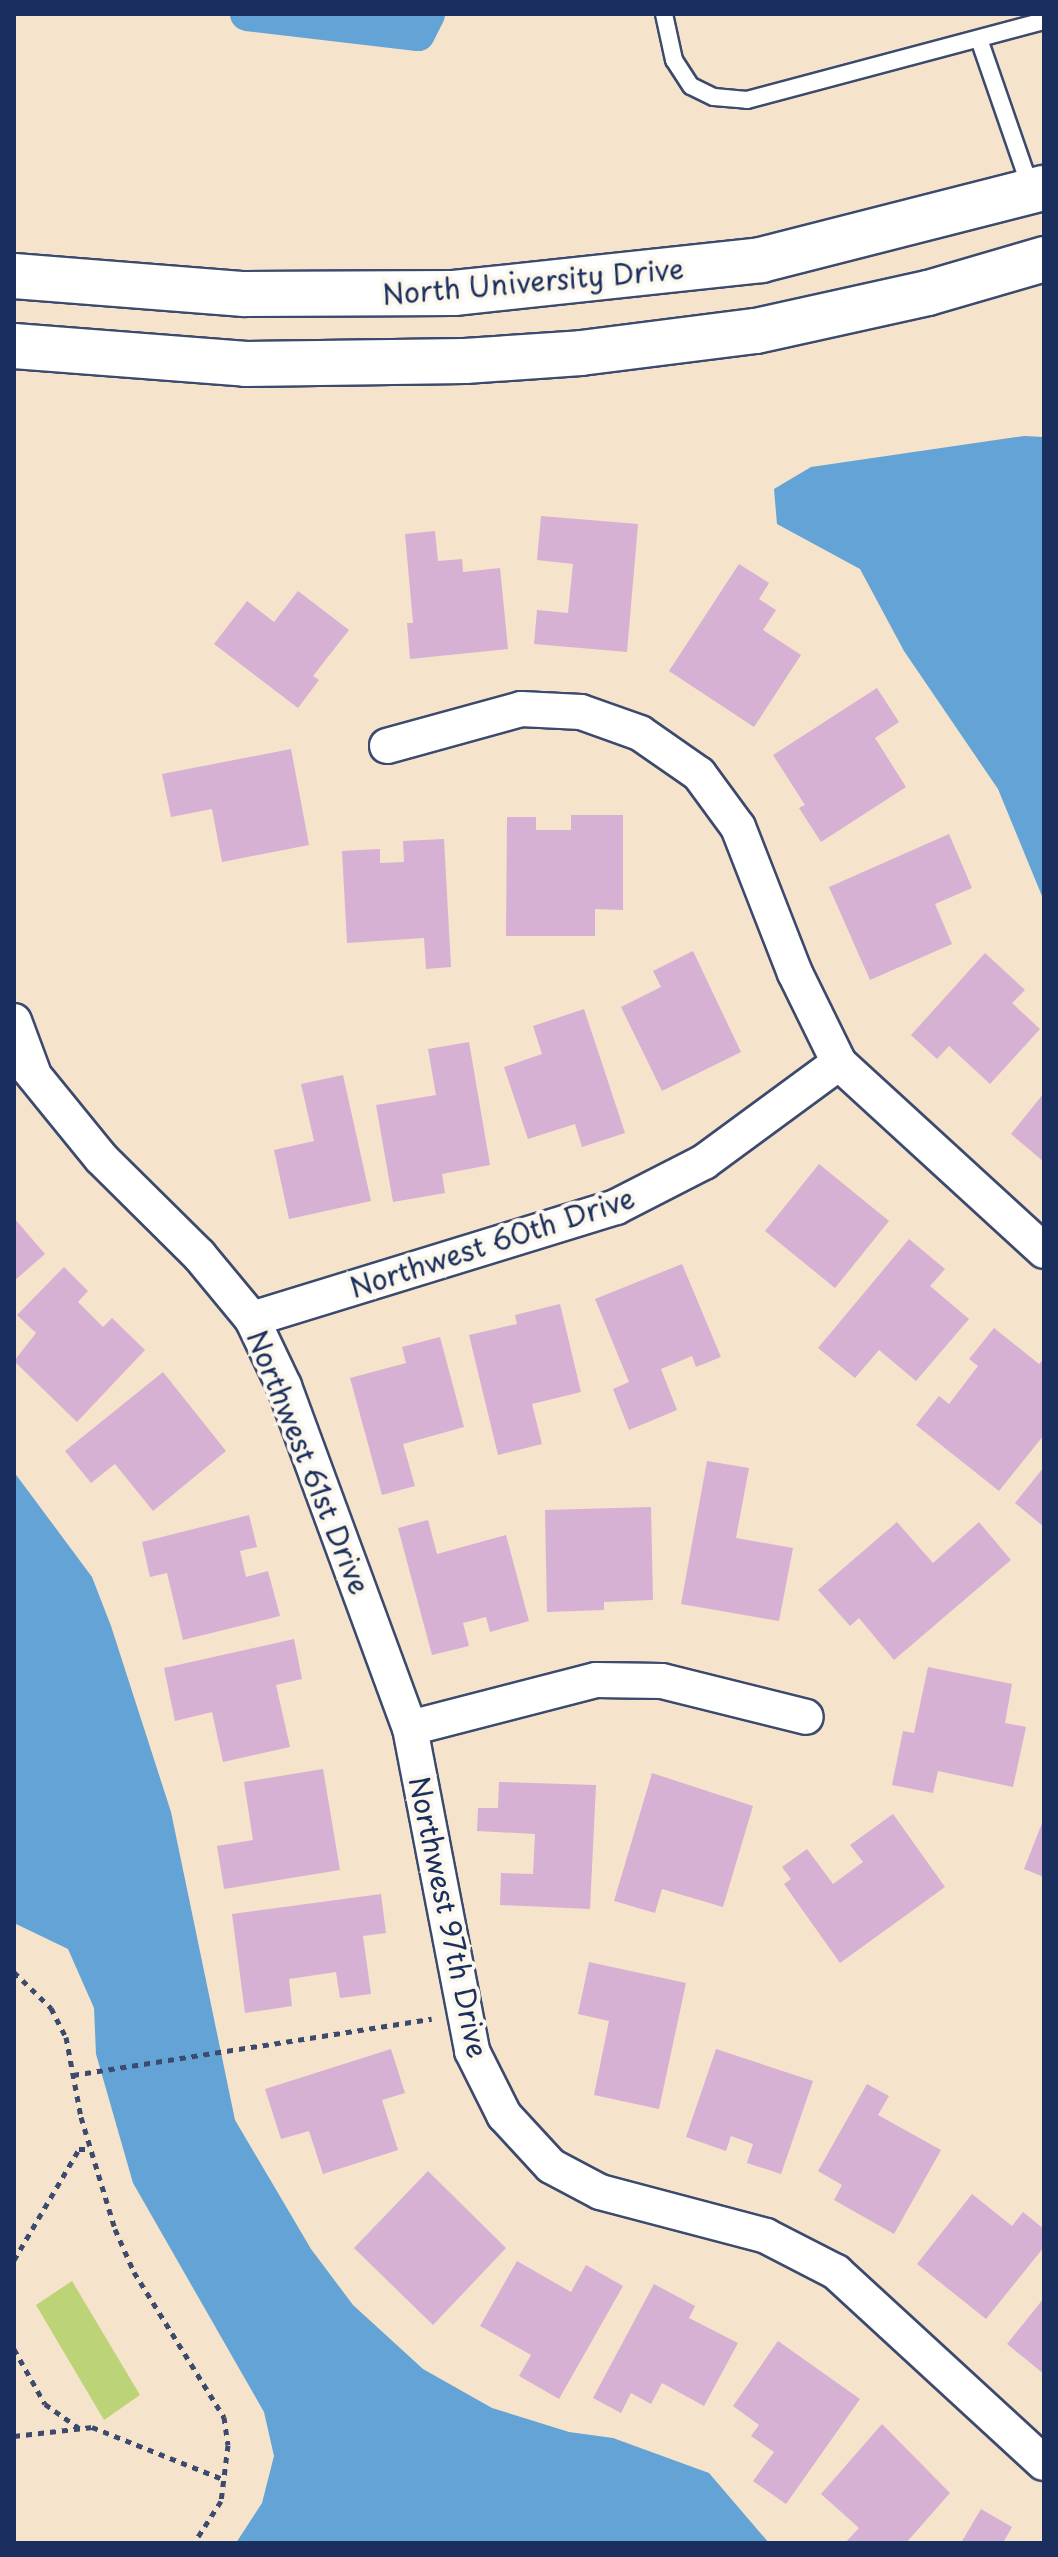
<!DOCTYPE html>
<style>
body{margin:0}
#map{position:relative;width:1058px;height:2557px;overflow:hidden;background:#f6e3cb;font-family:"Playpen Sans",sans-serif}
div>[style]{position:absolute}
.green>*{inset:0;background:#bdd378}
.water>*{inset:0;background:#63a3d6}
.canal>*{height:34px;margin:-17px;padding:0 17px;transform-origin:17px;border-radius:17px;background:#63a3d6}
.building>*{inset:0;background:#d6b1d4}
.path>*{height:5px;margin-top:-2.5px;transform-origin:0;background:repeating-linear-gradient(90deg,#3c4a6e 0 6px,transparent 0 12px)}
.roads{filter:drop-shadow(2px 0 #3c4a6e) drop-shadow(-2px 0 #3c4a6e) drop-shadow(0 2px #3c4a6e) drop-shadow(0 -2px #3c4a6e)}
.lane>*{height:16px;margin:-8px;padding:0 8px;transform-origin:8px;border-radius:8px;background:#fff}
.street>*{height:34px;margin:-17px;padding:0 17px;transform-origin:17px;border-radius:17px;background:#fff}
.secondary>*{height:44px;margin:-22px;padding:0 22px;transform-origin:22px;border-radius:22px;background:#fff}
span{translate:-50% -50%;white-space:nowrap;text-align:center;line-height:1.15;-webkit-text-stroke:8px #fbf7ec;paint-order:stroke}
.street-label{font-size:28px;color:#1b2f5e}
.frame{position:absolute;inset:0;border:16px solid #1b2f5e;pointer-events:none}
</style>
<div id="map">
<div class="green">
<div style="clip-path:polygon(72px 2281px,140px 2395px,104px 2420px,36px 2305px)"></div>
</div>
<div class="water">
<div style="clip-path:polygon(1024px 436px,1044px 437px,1044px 901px,998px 789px,904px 651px,860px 569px,777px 524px,774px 489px,811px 467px)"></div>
<div style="clip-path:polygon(14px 1472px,92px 1577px,111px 1626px,171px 1812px,235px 2120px,311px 2249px,353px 2305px,423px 2369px,492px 2408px,569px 2432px,613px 2438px,709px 2473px,769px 2543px,236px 2543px,262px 2503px,274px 2456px,264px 2412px,133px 2183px,96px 2054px,94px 2008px,68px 1949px,14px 1923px)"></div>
</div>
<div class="canal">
<div style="left:247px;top:14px;width:172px;rotate:6.7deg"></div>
<div style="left:418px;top:34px;width:22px;rotate:-63deg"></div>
</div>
<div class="building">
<div style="clip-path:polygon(541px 516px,638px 524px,627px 652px,534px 644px,537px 610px,568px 613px,573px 564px,537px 560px)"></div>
<div style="clip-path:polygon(435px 531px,438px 561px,462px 559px,463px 572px,500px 568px,508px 649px,410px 659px,407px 623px,413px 623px,405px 534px)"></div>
<div style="clip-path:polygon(739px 564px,769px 583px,759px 599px,776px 610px,763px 630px,801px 655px,754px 727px,669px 671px)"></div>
<div style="clip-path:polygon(298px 591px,349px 630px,313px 676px,319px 680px,298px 708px,214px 644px,247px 601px,274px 622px)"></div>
<div style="clip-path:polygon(877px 688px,899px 722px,875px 738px,906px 787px,821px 842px,799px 808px,805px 805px,773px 755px)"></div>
<div style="clip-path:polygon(291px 749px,309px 845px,222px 862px,212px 809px,171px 817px,162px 774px)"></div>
<div style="clip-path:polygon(571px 815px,623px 815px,623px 910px,595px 909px,595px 936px,506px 936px,507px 817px,536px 817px,536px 830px,571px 830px)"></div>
<div style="clip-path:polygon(949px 834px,972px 888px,935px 904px,952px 944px,870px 980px,829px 887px)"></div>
<div style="clip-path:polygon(444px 839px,451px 967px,426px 969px,424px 938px,347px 943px,342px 851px,380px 849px,380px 863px,404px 862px,403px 841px)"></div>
<div style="clip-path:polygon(693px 951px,741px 1052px,662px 1091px,621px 1007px,661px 987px,653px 971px)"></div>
<div style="clip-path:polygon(985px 953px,1025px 990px,1012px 1003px,1040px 1029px,990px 1084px,949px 1046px,937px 1059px,911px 1035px)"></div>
<div style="clip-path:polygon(584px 1009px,625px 1133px,582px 1147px,575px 1124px,528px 1139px,504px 1067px,542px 1054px,533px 1026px)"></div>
<div style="clip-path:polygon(469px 1042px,490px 1165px,442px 1174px,445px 1193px,393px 1202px,376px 1105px,436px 1095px,428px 1049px)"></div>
<div style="clip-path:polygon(343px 1075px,371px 1201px,289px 1219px,274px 1150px,314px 1141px,301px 1084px)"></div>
<div style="clip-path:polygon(1044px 1093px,1044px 1162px,1011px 1134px)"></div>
<div style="clip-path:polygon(819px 1164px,889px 1221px,835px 1288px,765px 1231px)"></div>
<div style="clip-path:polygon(14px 1218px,45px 1254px,14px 1281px)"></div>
<div style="clip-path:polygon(909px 1239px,945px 1269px,930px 1286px,969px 1319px,916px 1381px,879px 1350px,855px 1378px,818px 1348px)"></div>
<div style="clip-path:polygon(682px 1264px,721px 1357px,696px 1367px,692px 1356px,661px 1369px,677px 1410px,629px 1430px,613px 1389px,629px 1382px,595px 1299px)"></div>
<div style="clip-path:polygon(64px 1267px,88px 1291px,78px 1302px,103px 1327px,112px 1318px,145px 1350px,77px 1422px,14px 1361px,36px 1333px,17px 1315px)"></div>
<div style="clip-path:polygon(560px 1304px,581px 1392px,532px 1404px,542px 1444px,498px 1455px,469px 1335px,517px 1324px,515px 1315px)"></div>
<div style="clip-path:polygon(994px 1328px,1039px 1364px,1044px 1358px,1044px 1435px,999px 1491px,916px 1425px,939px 1396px,949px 1404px,978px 1366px,969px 1359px)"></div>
<div style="clip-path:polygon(440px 1337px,464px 1427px,403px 1444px,415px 1486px,382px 1495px,350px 1378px,406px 1363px,402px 1347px)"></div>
<div style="clip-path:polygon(163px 1372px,226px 1451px,153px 1511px,115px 1464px,91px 1483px,65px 1451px)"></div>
<div style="clip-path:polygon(707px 1461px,749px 1468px,736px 1538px,793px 1548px,779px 1621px,681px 1604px)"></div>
<div style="clip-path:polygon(1044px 1467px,1044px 1527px,1015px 1503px)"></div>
<div style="clip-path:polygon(651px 1507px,653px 1600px,604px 1602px,604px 1610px,547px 1612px,545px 1510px)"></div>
<div style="clip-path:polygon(249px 1515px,257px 1547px,240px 1551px,246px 1577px,268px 1571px,280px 1616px,183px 1640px,167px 1573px,150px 1577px,142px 1542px)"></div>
<div style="clip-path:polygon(428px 1520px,437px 1554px,506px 1535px,529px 1621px,490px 1632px,486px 1617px,463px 1623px,469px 1646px,432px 1655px,398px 1528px)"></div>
<div style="clip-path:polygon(897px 1522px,933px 1563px,979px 1522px,1011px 1560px,894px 1660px,859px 1618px,850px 1626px,818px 1590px)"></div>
<div style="clip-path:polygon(294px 1639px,302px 1679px,276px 1685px,290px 1747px,223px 1762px,212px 1712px,175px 1721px,164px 1668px)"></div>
<div style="clip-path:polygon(928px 1667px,1012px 1684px,1005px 1723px,1026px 1727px,1013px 1787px,938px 1771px,933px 1793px,892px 1785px,903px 1731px,914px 1733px)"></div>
<div style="clip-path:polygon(323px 1769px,340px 1870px,224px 1889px,217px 1846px,253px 1840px,244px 1782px)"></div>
<div style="clip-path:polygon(652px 1773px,753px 1806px,723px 1907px,662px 1889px,655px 1913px,614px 1901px)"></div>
<div style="clip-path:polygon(499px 1782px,596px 1785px,590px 1909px,500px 1905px,501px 1873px,533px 1874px,535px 1834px,477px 1831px,478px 1808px,498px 1808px)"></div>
<div style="clip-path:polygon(893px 1814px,945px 1887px,840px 1963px,784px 1884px,791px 1879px,782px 1867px,807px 1849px,833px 1884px,863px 1862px,850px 1845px)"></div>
<div style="clip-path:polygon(1044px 1818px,1044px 1877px,1024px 1869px)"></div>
<div style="clip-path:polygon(381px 1894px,386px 1933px,363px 1936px,371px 1994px,340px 1998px,336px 1972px,289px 1979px,292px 2006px,245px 2013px,232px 1914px)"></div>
<div style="clip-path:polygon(589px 1962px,686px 1983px,659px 2109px,594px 2095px,609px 2021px,578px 2014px)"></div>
<div style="clip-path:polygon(391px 2049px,405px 2093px,382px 2100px,398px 2150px,323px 2174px,309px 2131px,281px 2139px,265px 2089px)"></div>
<div style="clip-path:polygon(716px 2049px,813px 2081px,781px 2174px,747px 2163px,753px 2144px,731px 2136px,726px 2151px,686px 2137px)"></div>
<div style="clip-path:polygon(867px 2084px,889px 2096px,878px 2115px,941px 2150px,894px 2234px,834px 2200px,842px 2185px,818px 2171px)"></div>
<div style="clip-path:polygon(428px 2171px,506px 2248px,433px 2325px,354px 2248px)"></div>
<div style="clip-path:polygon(972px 2194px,1012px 2226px,1023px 2212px,1044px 2229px,1044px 2247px,986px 2319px,917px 2264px)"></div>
<div style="clip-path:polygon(517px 2261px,571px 2292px,586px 2265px,623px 2286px,559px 2399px,519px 2376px,531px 2355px,480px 2326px)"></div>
<div style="clip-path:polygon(654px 2284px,695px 2306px,689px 2318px,738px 2343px,704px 2406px,662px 2383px,651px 2404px,631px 2393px,621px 2413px,593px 2398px)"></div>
<div style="clip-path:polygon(1044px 2298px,1044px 2374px,1007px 2344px)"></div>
<div style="clip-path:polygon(778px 2341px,860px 2399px,786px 2504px,753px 2481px,774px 2452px,751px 2436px,759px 2425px,733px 2406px)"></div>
<div style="clip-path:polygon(882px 2424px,950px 2493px,906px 2543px,845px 2543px,859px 2528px,821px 2494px)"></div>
<div style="clip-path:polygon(981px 2509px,1012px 2527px,1003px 2543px,961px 2543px)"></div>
</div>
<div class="path">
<div style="left:14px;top:1972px;width:52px;rotate:44.2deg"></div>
<div style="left:51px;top:2008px;width:33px;rotate:63deg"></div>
<div style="left:66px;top:2037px;width:81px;rotate:79.4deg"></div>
<div style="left:81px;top:2117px;width:117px;rotate:73.1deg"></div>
<div style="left:115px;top:2229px;width:47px;rotate:66.2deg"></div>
<div style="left:134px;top:2272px;width:171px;rotate:58.2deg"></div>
<div style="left:224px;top:2417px;width:28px;rotate:82deg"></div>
<div style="left:228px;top:2445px;width:56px;rotate:97.1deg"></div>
<div style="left:221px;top:2501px;width:50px;rotate:122.7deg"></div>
<div style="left:73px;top:2075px;width:363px;rotate:-8.9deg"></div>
<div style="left:14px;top:2260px;width:129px;rotate:-59.6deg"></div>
<div style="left:79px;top:2149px;width:12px"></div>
<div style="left:14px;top:2349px;width:63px;rotate:60.6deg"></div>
<div style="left:45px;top:2404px;width:42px;rotate:35.2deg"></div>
<div style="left:14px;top:2436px;width:79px;rotate:-6.6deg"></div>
<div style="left:92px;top:2427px;width:143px;rotate:21.7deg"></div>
</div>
<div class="roads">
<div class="lane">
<div style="left:664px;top:14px;width:47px;rotate:77.7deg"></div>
<div style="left:674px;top:60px;width:31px;rotate:57deg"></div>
<div style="left:691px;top:86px;width:25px;rotate:26deg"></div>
<div style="left:714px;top:97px;width:33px;rotate:5deg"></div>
<div style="left:747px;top:100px;width:307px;rotate:-14.9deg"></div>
<div style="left:980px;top:42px;width:156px;rotate:70.9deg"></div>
</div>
<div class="street">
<div style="left:387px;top:746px;width:139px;rotate:-15.4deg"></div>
<div style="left:521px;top:709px;width:60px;rotate:2.9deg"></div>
<div style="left:581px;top:712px;width:63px;rotate:19.6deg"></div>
<div style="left:640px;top:733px;width:72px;rotate:34.8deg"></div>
<div style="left:699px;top:774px;width:66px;rotate:53.7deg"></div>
<div style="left:738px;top:827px;width:157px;rotate:68.7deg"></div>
<div style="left:795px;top:973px;width:100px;rotate:63.9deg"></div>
<div style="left:839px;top:1063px;width:278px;rotate:42.5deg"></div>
<div style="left:14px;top:1021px;width:54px;rotate:69.6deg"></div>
<div style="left:14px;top:1051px;width:138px;rotate:50.9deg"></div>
<div style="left:101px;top:1158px;width:138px;rotate:44.7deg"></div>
<div style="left:199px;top:1255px;width:83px;rotate:50.4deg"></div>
<div style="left:252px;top:1319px;width:74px;rotate:64.5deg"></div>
<div style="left:284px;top:1386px;width:364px;rotate:69.8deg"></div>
<div style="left:410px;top:1728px;width:329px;rotate:79.1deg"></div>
<div style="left:472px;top:2051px;width:72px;rotate:63.4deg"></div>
<div style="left:504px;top:2115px;width:69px;rotate:47.3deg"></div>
<div style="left:551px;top:2166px;width:55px;rotate:28deg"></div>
<div style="left:600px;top:2192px;width:172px;rotate:14.8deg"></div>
<div style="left:766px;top:2236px;width:79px;rotate:27.2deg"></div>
<div style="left:836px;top:2272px;width:282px;rotate:42.6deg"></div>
<div style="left:252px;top:1319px;width:381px;rotate:-17.1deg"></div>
<div style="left:616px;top:1207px;width:99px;rotate:-27.1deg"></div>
<div style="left:704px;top:1162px;width:167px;rotate:-36.3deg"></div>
<div style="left:410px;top:1728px;width:192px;rotate:-14.5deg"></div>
<div style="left:596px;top:1680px;width:66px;rotate:0.9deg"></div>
<div style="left:662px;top:1681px;width:148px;rotate:14deg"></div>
</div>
<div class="secondary">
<div style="left:14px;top:276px;width:231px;rotate:4.5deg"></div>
<div style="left:244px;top:294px;width:210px;rotate:-0.3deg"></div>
<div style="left:454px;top:293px;width:309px;rotate:-6.1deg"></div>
<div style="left:761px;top:260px;width:292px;rotate:-14.3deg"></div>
<div style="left:14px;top:346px;width:233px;rotate:4.4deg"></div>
<div style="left:246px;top:364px;width:219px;rotate:-0.8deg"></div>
<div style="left:465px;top:361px;width:116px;rotate:-3.9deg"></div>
<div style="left:581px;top:353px;width:176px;rotate:-7.2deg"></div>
<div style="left:756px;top:331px;width:176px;rotate:-12.5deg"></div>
<div style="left:928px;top:293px;width:121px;rotate:-16.3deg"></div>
</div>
</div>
<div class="street-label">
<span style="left:533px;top:281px;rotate:-5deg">North University Drive</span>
<span style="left:492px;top:1242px;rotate:-18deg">Northwest 60th Drive</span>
<span style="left:309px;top:1462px;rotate:68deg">Northwest 61st Drive</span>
<span style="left:449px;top:1917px;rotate:78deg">Northwest 97th Drive</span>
</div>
<div class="frame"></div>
</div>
